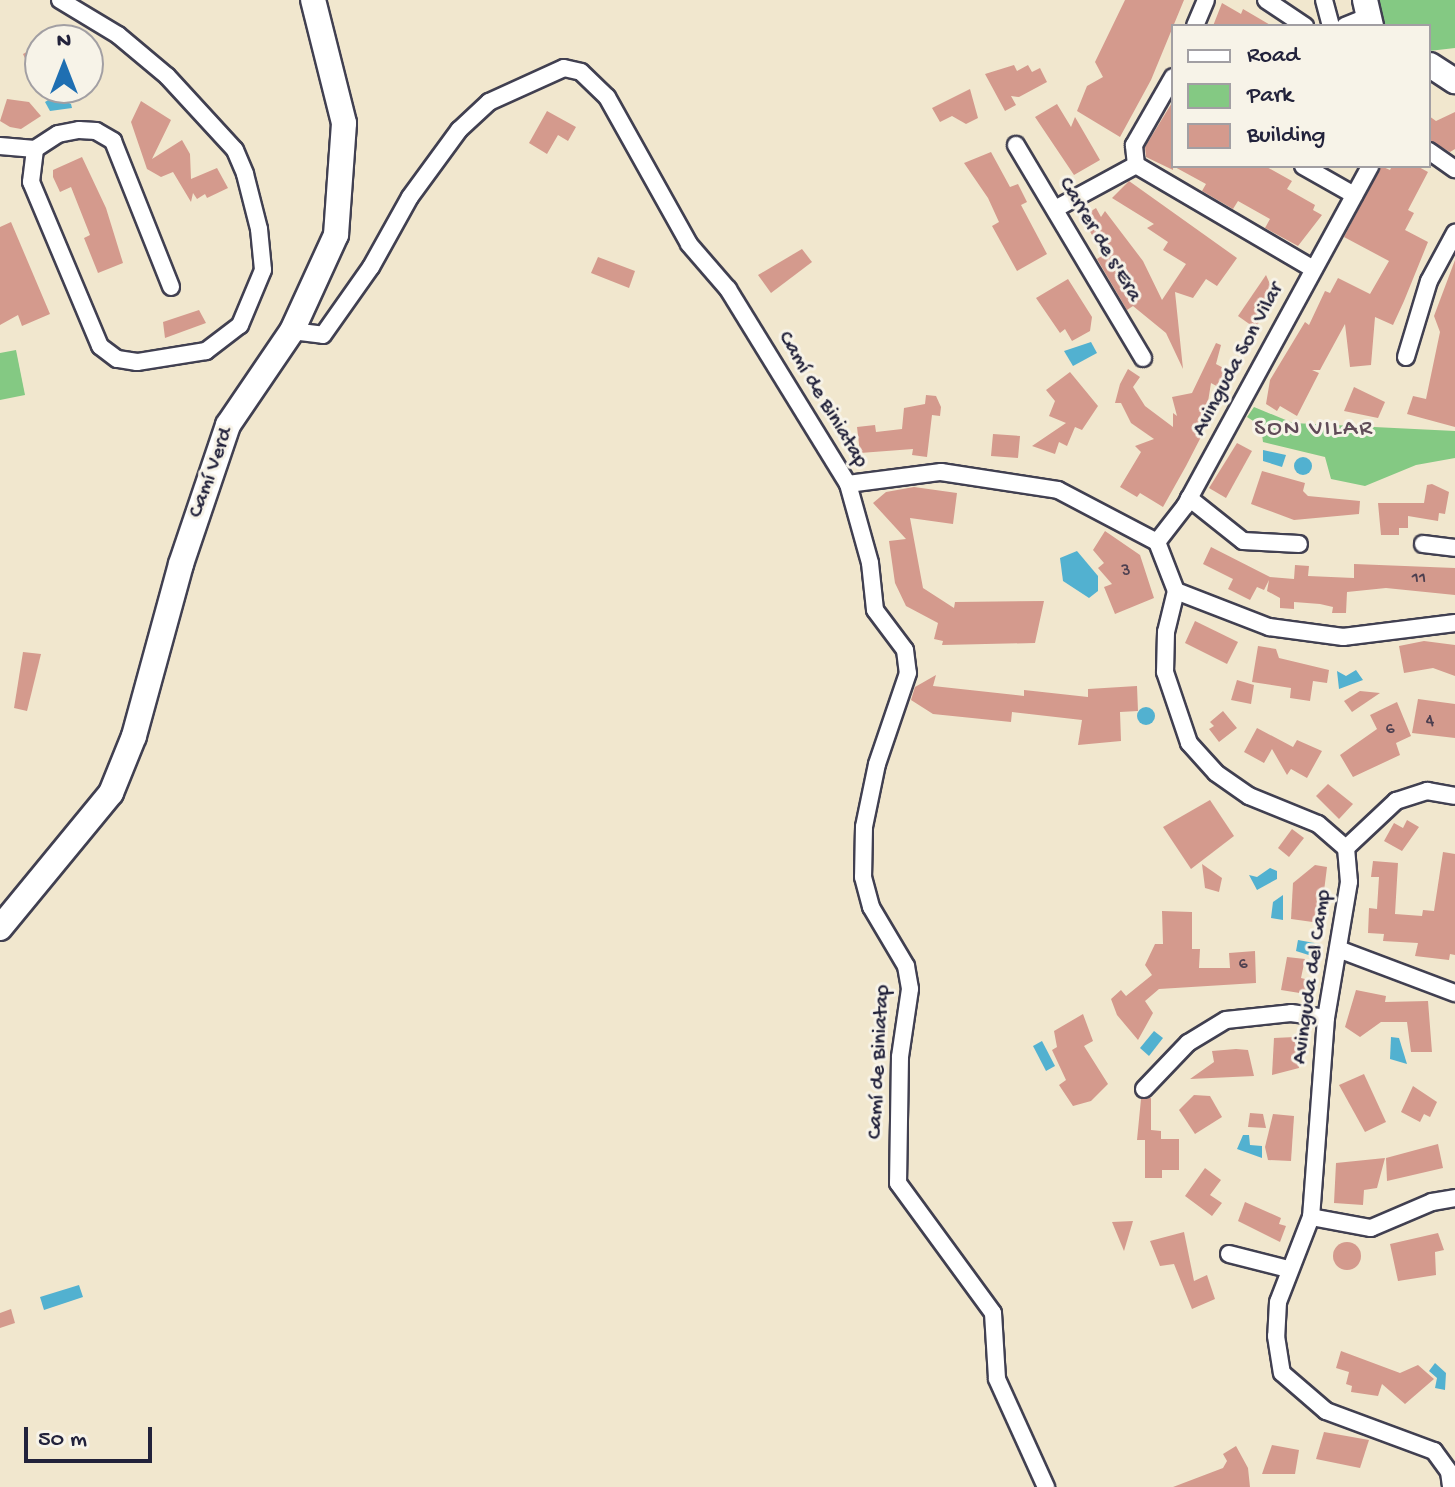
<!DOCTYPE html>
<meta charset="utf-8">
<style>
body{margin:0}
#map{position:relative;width:1455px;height:1487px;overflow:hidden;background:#f1e7ce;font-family:"Gochi Hand",sans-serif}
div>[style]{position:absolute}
.green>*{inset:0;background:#84c983}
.water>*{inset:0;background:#52b1d0}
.round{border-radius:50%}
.building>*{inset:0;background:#d49a8d}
.roads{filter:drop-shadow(2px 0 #414051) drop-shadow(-2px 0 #414051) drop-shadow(0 2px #414051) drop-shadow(0 -2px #414051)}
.street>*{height:16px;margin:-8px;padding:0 8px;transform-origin:8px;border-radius:8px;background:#fff}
.secondary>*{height:24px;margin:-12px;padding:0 12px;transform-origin:12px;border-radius:12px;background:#fff}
span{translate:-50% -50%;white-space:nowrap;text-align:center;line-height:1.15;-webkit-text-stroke:6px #f7f3e8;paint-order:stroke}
.number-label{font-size:18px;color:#4e4050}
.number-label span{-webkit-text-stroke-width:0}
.street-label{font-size:22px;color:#22223b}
.neighbourhood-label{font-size:24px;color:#604c58;letter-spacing:2px}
.legend{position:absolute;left:1171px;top:24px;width:260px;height:144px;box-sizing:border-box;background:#f7f3e8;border:2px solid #a29fa3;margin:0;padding:10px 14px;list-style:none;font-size:24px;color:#22223b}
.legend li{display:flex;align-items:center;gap:16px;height:40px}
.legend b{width:40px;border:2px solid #a29fa3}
.north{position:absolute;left:24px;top:24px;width:80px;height:80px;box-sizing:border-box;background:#f7f3e8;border:2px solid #a29fa3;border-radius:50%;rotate:0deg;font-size:22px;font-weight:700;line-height:32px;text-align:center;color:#22223b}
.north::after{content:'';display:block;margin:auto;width:28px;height:36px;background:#1f6fb2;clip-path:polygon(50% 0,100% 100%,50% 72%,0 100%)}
.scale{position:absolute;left:24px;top:1427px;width:128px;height:36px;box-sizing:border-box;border:4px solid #22223b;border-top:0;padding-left:10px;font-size:24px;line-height:28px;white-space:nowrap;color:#22223b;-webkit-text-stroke:6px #f7f3e8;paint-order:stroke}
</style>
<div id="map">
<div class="green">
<div style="clip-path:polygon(1378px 0,1455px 0,1455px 48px,1429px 51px,1429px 26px,1386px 26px,1377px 9px)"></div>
<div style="clip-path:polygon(16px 350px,25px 395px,0 400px,0 353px)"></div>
<div style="clip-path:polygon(1254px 407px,1293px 423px,1455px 431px,1455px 458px,1416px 465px,1365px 486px,1331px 479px,1325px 457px,1263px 442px,1261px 426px,1247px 417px)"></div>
</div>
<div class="water">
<div style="clip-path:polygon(55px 96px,71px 104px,72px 108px,50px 111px,45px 102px)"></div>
<div style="clip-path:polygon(1091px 342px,1097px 353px,1073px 366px,1064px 351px)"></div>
<div style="clip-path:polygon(1263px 450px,1286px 455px,1282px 467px,1263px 461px)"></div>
<div class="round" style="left:1294px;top:457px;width:18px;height:18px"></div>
<div style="clip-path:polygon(1077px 551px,1098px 576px,1098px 591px,1089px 598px,1063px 581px,1060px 558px)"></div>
<div style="clip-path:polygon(1356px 670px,1363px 680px,1339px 689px,1337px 671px,1346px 676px)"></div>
<div class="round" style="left:1137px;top:707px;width:18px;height:18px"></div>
<div style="clip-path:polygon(1270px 868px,1277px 871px,1277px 879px,1257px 890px,1249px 875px,1257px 877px)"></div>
<div style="clip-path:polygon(1283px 895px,1283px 920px,1271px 918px,1273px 902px)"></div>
<div style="clip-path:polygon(1298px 940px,1320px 944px,1318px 958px,1296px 951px)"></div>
<div style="clip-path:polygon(1154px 1031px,1163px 1038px,1149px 1056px,1140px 1048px)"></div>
<div style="clip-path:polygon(1391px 1037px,1399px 1038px,1407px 1064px,1390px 1059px)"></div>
<div style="clip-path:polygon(1042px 1041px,1055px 1066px,1046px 1071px,1033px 1046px)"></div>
<div style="clip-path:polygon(1243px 1135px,1249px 1135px,1250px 1145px,1262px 1146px,1262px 1158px,1237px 1149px)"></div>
<div style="clip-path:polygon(79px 1285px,83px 1297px,44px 1310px,40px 1297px)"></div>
<div style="clip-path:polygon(1435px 1363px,1446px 1373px,1445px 1390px,1435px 1388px,1437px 1378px,1429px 1371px)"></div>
</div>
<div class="building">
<div style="clip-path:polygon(1125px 0,1184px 0,1151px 80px,1120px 137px,1077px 111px,1087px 86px,1103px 77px,1095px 62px)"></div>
<div style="clip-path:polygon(1222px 3px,1241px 14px,1243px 9px,1272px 26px,1213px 26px)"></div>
<div style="clip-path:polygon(40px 45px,40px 62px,29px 67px,23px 54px)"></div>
<div style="clip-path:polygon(1014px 65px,1017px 71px,1028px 65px,1032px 72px,1040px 68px,1047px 82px,1019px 97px,1011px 96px,1001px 78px,1016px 105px,1005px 111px,985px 74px)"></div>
<div style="clip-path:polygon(970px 89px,978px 118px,966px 124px,952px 116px,940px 122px,932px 108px)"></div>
<div style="clip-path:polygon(7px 99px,29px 102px,41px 116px,21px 129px,10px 127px,0 121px)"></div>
<div style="clip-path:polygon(141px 101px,171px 120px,152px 159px,182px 140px,190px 154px,191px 179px,217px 168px,228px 188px,207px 198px,205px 194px,197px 199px,193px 193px,191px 202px,173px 172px,161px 177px,147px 169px,131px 122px)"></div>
<div style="clip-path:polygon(1173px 101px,1173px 170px,1146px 157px,1145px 147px)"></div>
<div style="clip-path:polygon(1057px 104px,1071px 127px,1075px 117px,1100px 160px,1074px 175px,1035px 117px)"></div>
<div style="clip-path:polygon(547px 111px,576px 127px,568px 141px,558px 135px,547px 154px,529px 143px)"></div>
<div style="clip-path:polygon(1455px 112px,1455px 149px,1450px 152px,1429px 140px,1429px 116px,1436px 121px)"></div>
<div style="clip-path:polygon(991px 152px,1010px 187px,1018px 184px,1027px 202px,1021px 205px,1047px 254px,1017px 271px,992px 226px,999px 222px,988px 198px,964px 163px)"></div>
<div style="clip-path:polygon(82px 157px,106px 208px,123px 263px,98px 273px,84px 238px,90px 235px,71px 187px,60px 192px,53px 177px,53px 170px)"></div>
<div style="clip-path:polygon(1173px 166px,1265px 166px,1292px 181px,1287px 189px,1315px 205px,1313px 210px,1322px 215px,1298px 246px,1265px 228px,1270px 219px,1238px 201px,1233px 209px,1202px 191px,1206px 184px)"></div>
<div style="clip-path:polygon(1381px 166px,1390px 170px,1392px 166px,1417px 166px,1428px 172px,1408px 210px,1414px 213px,1405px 230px,1428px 242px,1404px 301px,1393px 325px,1375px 317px,1371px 365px,1350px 367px,1345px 324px,1320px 370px,1312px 370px,1319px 373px,1297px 416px,1280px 406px,1277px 411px,1266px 404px,1270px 380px,1305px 322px,1309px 325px,1325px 291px,1330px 293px,1338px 278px,1370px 294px,1389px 261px,1344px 237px)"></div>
<div style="clip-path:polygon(1129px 181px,1237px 258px,1217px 286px,1206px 279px,1193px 298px,1175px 292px,1183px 369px,1166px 333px,1133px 306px,1127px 310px,1097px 259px,1103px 255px,1082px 217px,1096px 208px,1101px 217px,1105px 211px,1143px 261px,1162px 300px,1186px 264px,1163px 250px,1168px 242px,1147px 228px,1154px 224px,1112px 198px)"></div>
<div style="clip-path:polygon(11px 222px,50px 314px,22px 326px,18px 315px,0 325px,0 227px)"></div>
<div style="clip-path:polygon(802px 249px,812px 262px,771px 293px,758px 275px)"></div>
<div style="clip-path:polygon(598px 257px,635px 271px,629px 288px,591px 273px)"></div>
<div style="clip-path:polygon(1455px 260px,1455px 427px,1407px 414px,1413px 396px,1426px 399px,1440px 332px,1434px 316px)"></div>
<div style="clip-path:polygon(1266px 275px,1276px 298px,1255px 328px,1238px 316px)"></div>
<div style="clip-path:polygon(1068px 279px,1092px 317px,1090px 331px,1072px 341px,1065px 329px,1060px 333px,1036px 298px)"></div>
<div style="clip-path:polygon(199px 310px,206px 323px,165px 338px,163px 322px)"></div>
<div style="clip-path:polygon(1216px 343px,1221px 345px,1216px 364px,1229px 371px,1220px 388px,1211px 383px,1203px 433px,1186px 466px,1163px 507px,1140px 493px,1137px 497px,1120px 487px,1141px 452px,1135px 446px,1154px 439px,1131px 423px,1121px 403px,1115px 403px,1120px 384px,1128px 369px,1140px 377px,1133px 387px,1145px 406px,1173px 427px,1173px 413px,1177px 416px,1172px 397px,1192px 393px)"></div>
<div style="clip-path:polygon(1070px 372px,1098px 406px,1082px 430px,1075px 427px,1067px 446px,1059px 442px,1055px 454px,1032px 446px,1066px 423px,1049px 416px,1055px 401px,1046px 390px)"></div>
<div style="clip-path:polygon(1354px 387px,1385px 402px,1378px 418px,1344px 411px)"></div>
<div style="clip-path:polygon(926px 395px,936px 396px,941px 407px,940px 416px,932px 415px,927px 457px,912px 455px,913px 449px,860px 453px,857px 427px,875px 425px,876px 432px,902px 429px,904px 408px,925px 404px)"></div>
<div style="clip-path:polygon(993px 434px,1020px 436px,1018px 458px,991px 456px)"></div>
<div style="clip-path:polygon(1237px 443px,1252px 451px,1226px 498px,1209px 488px)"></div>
<div style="clip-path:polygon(1262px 471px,1305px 483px,1303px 491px,1308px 496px,1360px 501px,1359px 514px,1294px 520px,1251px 504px)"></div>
<div style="clip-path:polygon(1432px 484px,1449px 492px,1445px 514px,1439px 513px,1438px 521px,1408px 516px,1408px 528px,1399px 528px,1399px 535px,1381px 535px,1378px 503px,1424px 503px,1427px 485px)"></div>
<div style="clip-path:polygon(914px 487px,957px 493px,953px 524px,910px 518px,923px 588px,954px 608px,955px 602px,1044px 601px,1035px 643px,942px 645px,943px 641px,934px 639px,938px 623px,906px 606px,895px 583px,889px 541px,906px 539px,873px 503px,886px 492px)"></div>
<div style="clip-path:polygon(1105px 531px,1140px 555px,1154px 598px,1115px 614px,1104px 587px,1112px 584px,1098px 568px,1104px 563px,1093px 550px)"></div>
<div style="clip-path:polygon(1211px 547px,1270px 577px,1294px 579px,1295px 565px,1309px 566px,1308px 576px,1354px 578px,1354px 564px,1455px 568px,1455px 595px,1386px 588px,1347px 592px,1346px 613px,1332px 613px,1333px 607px,1320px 604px,1294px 602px,1294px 609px,1280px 608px,1280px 598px,1267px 591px,1269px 580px,1264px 590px,1257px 587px,1250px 600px,1228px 589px,1233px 579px,1203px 564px)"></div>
<div style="clip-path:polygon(1195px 621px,1238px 642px,1227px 664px,1185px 643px)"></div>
<div style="clip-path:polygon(1424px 641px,1455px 645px,1455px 676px,1433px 668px,1404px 673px,1399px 646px)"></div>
<div style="clip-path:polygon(1258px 646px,1276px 649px,1279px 658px,1329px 670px,1327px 683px,1313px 681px,1310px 701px,1290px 698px,1291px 688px,1252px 682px)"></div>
<div style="clip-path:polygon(23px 652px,41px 654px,27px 711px,14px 708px)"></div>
<div style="clip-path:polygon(936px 675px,933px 686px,1024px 696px,1024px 690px,1088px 697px,1088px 689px,1137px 686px,1138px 711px,1120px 712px,1121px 741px,1078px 745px,1082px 720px,1012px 712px,1011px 722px,933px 714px,911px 700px,915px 687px)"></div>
<div style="clip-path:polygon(1237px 680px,1254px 685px,1251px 704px,1231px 700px)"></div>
<div style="clip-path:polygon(1360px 691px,1380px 693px,1352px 712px,1344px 701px)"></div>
<div style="clip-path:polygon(1418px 699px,1455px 704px,1455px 738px,1412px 733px)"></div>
<div style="clip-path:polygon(1397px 702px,1411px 736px,1396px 743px,1400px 755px,1353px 777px,1340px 755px,1377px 729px,1370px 715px)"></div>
<div style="clip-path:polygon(1223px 711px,1237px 728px,1219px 742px,1209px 729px,1214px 726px,1210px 722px)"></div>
<div style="clip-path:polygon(1257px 728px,1293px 747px,1297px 740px,1322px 751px,1307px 778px,1291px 769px,1287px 775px,1272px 749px,1264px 763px,1244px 752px)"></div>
<div style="clip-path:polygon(1328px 784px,1353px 804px,1339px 819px,1316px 796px)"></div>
<div style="clip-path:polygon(1210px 800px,1234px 836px,1191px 869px,1163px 827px)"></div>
<div style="clip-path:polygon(1407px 820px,1419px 827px,1402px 851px,1384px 841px,1394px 823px,1403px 828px)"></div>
<div style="clip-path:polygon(1292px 829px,1304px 838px,1289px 857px,1278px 848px)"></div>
<div style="clip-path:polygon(1443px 852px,1455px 854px,1455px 955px,1450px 954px,1449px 960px,1415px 956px,1418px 943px,1383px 941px,1384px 934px,1368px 933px,1369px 908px,1377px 909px,1379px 877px,1371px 877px,1373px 861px,1398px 863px,1395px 914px,1422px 916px,1423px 910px,1434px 911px)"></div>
<div style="clip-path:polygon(1202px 864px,1222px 878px,1219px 892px,1205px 888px)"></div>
<div style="clip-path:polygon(1315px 865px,1327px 867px,1320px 923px,1291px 919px,1293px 883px)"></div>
<div style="clip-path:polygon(1162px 911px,1192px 912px,1192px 949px,1200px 949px,1199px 968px,1230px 968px,1229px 953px,1255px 951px,1256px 983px,1159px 989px,1145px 1001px,1153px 1013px,1138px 1040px,1117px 1015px,1111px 999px,1121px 990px,1126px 996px,1152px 975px,1145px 965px,1155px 944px,1163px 944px)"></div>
<div style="clip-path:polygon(1287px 957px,1305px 959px,1301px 978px,1309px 980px,1306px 994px,1281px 990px)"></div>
<div style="clip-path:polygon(1356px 990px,1386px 996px,1385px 1002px,1428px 1001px,1432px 1052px,1411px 1052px,1407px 1022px,1381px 1022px,1360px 1037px,1345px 1027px)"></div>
<div style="clip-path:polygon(1083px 1014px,1093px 1041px,1084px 1046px,1108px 1084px,1091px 1101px,1073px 1106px,1059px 1085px,1066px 1080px,1052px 1050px,1057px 1047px,1054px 1031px)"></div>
<div style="clip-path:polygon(1295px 1037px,1299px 1068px,1272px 1075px,1274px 1038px)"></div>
<div style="clip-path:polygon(1236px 1049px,1248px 1050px,1254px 1076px,1190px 1079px,1214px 1062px,1212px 1051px)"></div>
<div style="clip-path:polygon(1364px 1074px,1386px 1122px,1365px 1132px,1339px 1085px)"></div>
<div style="clip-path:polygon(1413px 1086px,1437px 1102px,1430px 1117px,1424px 1114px,1420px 1122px,1401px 1112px)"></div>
<div style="clip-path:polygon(1194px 1095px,1210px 1096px,1222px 1117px,1195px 1134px,1179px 1110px)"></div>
<div style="clip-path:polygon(1151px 1098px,1151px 1130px,1161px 1131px,1161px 1139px,1179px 1139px,1179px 1170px,1162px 1170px,1162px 1178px,1145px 1178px,1145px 1140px,1137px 1140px,1141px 1099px)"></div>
<div style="clip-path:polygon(1250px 1113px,1263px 1114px,1266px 1128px,1248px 1127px)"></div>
<div style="clip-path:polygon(1273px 1114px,1294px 1116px,1291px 1161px,1268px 1160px,1265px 1147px)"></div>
<div style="clip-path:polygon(1438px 1144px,1443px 1168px,1387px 1181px,1386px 1158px)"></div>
<div style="clip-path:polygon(1385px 1158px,1377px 1188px,1364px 1190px,1363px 1205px,1334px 1203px,1336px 1163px)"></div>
<div style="clip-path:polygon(1205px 1168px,1221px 1180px,1210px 1195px,1222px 1203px,1212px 1216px,1185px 1196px)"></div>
<div style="clip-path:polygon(1245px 1202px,1281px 1218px,1279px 1224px,1286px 1226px,1280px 1242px,1238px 1221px)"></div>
<div style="clip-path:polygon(1133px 1221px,1124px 1251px,1112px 1222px)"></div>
<div style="clip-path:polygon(1184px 1232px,1194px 1281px,1207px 1275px,1215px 1299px,1192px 1309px,1174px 1264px,1160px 1266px,1150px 1241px)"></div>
<div style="clip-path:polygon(1438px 1233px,1444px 1250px,1435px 1252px,1436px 1275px,1398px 1281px,1390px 1244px)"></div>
<div class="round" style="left:1333px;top:1242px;width:28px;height:28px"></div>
<div style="clip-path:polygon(11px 1309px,15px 1323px,0 1328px,0 1313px)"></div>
<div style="clip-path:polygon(1341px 1351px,1400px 1373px,1418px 1365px,1434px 1379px,1405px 1404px,1382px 1384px,1378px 1396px,1351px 1392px,1352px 1386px,1346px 1384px,1349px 1372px,1336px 1368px)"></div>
<div style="clip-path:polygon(1324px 1432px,1369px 1440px,1360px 1468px,1316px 1459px)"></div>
<div style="clip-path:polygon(1272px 1445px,1299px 1450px,1295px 1474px,1262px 1474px)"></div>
<div style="clip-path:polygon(1236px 1446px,1248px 1468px,1250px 1487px,1173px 1487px,1223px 1468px,1227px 1461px,1223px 1454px)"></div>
</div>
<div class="roads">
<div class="street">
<div style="left:60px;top:0;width:68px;rotate:31.1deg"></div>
<div style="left:118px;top:35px;width:64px;rotate:39.9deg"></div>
<div style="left:167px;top:76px;width:100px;rotate:47.4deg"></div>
<div style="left:235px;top:150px;width:26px;rotate:67deg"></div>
<div style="left:245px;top:174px;width:57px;rotate:75.7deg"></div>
<div style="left:259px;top:229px;width:41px;rotate:84.4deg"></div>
<div style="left:263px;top:270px;width:60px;rotate:112.7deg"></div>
<div style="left:240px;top:325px;width:43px;rotate:142.6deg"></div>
<div style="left:206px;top:351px;width:70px;rotate:170.9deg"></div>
<div style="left:137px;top:362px;width:20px;rotate:-171deg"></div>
<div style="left:117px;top:359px;width:21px;rotate:-143deg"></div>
<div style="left:100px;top:346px;width:178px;rotate:-112.8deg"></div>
<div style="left:31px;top:182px;width:33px;rotate:-83deg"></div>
<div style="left:35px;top:149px;width:27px;rotate:-33deg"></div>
<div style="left:58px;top:134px;width:21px;rotate:-11deg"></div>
<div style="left:79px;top:130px;width:17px;rotate:3deg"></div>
<div style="left:96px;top:131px;width:20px;rotate:30deg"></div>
<div style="left:113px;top:141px;width:157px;rotate:68.3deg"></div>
<div style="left:1266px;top:0;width:47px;rotate:33.7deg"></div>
<div style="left:1324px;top:0;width:27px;rotate:75deg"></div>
<div style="left:1195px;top:26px;width:28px;rotate:-67deg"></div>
<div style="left:1345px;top:26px;width:24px;rotate:-22deg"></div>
<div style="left:1016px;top:145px;width:248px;rotate:59.2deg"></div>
<div style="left:0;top:146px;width:35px;rotate:5deg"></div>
<div style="left:1429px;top:151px;width:32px;rotate:35deg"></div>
<div style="left:1136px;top:165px;width:205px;rotate:30.4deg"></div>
<div style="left:1303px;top:166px;width:59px;rotate:29.6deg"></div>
<div style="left:1055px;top:209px;width:92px;rotate:-28.5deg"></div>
<div style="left:1136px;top:165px;width:20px;rotate:-96deg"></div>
<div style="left:1134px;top:145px;width:78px;rotate:-60.2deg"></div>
<div style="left:292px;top:331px;width:31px;rotate:7deg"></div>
<div style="left:323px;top:335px;width:83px;rotate:-54.8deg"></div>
<div style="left:371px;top:267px;width:80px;rotate:-60.9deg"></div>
<div style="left:410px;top:197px;width:83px;rotate:-53.8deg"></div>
<div style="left:459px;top:130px;width:41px;rotate:-43deg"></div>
<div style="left:489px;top:102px;width:82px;rotate:-24.4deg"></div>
<div style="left:564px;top:68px;width:17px;rotate:13deg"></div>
<div style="left:581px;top:72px;width:36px;rotate:44deg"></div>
<div style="left:607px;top:97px;width:168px;rotate:60.8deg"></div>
<div style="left:689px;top:244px;width:60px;rotate:49.1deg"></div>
<div style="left:728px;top:289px;width:229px;rotate:58.4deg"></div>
<div style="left:848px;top:484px;width:82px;rotate:74.4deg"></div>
<div style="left:870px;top:563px;width:47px;rotate:83.9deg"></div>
<div style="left:875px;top:610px;width:50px;rotate:53.1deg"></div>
<div style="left:905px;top:650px;width:23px;rotate:83deg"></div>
<div style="left:908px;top:673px;width:96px;rotate:108.8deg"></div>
<div style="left:877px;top:764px;width:64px;rotate:101.7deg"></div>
<div style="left:864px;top:827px;width:50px;rotate:91.1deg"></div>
<div style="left:863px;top:877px;width:31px;rotate:75deg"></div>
<div style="left:871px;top:907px;width:69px;rotate:59.3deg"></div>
<div style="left:906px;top:966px;width:23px;rotate:80deg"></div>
<div style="left:910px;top:989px;width:69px;rotate:98.4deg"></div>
<div style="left:900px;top:1057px;width:126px;rotate:90.9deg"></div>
<div style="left:898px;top:1183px;width:161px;rotate:53.8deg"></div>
<div style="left:993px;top:1313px;width:66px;rotate:86.5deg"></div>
<div style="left:997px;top:1379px;width:119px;rotate:65.6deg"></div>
<div style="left:1406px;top:357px;width:79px;rotate:-73.2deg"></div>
<div style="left:1429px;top:281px;width:55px;rotate:-61.6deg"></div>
<div style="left:848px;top:484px;width:94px;rotate:-7.4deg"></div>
<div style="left:941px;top:472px;width:118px;rotate:8.7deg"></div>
<div style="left:1058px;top:490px;width:112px;rotate:27.7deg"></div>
<div style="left:1189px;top:498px;width:69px;rotate:38.5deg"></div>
<div style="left:1243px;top:541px;width:56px;rotate:3.1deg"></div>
<div style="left:1157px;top:542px;width:53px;rotate:68.8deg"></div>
<div style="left:1176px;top:591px;width:42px;rotate:103.7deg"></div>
<div style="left:1166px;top:632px;width:40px;rotate:91.4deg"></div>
<div style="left:1165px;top:672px;width:75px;rotate:71.3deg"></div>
<div style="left:1189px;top:743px;width:40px;rotate:48deg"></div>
<div style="left:1216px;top:773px;width:40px;rotate:34.9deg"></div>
<div style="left:1249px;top:796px;width:74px;rotate:22.1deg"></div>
<div style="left:1318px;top:824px;width:37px;rotate:41deg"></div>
<div style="left:1346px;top:848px;width:34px;rotate:85deg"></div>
<div style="left:1349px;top:882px;width:138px;rotate:99.6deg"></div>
<div style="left:1326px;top:1018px;width:200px;rotate:94.3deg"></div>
<div style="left:1311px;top:1217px;width:91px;rotate:111.2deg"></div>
<div style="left:1278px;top:1302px;width:34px;rotate:93deg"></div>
<div style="left:1276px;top:1336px;width:37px;rotate:81deg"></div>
<div style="left:1282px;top:1373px;width:58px;rotate:40.8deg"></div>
<div style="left:1326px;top:1411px;width:115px;rotate:20.3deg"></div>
<div style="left:1434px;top:1451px;width:26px;rotate:54deg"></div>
<div style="left:1449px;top:1472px;width:15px;rotate:82deg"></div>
<div style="left:1157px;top:542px;width:46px;rotate:-52.1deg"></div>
<div style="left:1185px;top:506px;width:387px;rotate:-61.4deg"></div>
<div style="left:1423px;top:544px;width:32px;rotate:7deg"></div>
<div style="left:1176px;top:591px;width:100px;rotate:21.2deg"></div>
<div style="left:1269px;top:627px;width:75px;rotate:7.7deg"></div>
<div style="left:1343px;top:637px;width:113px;rotate:-7.1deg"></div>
<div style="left:1346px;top:848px;width:69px;rotate:-43.2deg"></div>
<div style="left:1396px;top:801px;width:33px;rotate:-18deg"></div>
<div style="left:1427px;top:791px;width:28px;rotate:10deg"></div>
<div style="left:1341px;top:950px;width:122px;rotate:20.7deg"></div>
<div style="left:1144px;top:1089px;width:64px;rotate:-46.3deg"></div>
<div style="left:1188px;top:1043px;width:44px;rotate:-31.2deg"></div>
<div style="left:1226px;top:1020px;width:65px;rotate:-6.1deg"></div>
<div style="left:1291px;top:1013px;width:35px;rotate:8deg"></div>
<div style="left:1311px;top:1217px;width:61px;rotate:10.4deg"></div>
<div style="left:1371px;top:1228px;width:66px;rotate:-23.1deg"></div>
<div style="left:1432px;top:1202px;width:23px;rotate:-10deg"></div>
<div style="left:1229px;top:1254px;width:61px;rotate:14.3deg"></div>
</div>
<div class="secondary">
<div style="left:1365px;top:0;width:27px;rotate:77deg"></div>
<div style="left:1430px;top:65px;width:30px;rotate:33deg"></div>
<div style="left:0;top:928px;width:175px;rotate:-50.6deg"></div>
<div style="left:111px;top:793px;width:61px;rotate:-68deg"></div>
<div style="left:134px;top:736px;width:178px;rotate:-74.7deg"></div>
<div style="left:181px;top:564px;width:147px;rotate:-71.3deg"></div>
<div style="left:228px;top:425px;width:114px;rotate:-55.8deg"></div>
<div style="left:292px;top:331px;width:106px;rotate:-65.4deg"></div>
<div style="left:336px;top:235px;width:112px;rotate:-85.9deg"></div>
<div style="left:344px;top:123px;width:127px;rotate:-104.1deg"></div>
</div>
</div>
<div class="number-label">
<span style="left:1126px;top:572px">3</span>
<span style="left:1419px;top:579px">11</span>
<span style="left:1430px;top:722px">4</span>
<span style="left:1390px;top:730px">6</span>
<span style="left:1243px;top:965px">6</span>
</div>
<div class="street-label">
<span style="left:1099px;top:240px;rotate:59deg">Carrer de s'Era</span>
<span style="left:1239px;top:360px;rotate:-62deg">Avinguda Son Vilar</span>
<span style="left:822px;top:400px;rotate:59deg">Camí de Biniatap</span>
<span style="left:212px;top:473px;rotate:-70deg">Camí Verd</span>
<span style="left:1313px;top:977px;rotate:-82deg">Avinguda del Camp</span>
<span style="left:880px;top:1062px;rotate:-87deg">Camí de Biniatap</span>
</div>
<div class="neighbourhood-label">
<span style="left:1314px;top:430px">SON VILAR</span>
</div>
<ul class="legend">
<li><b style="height:10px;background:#fff"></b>Road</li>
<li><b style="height:22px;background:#84c983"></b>Park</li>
<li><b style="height:22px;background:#d49a8d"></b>Building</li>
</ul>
<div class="north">N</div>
<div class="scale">50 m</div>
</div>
